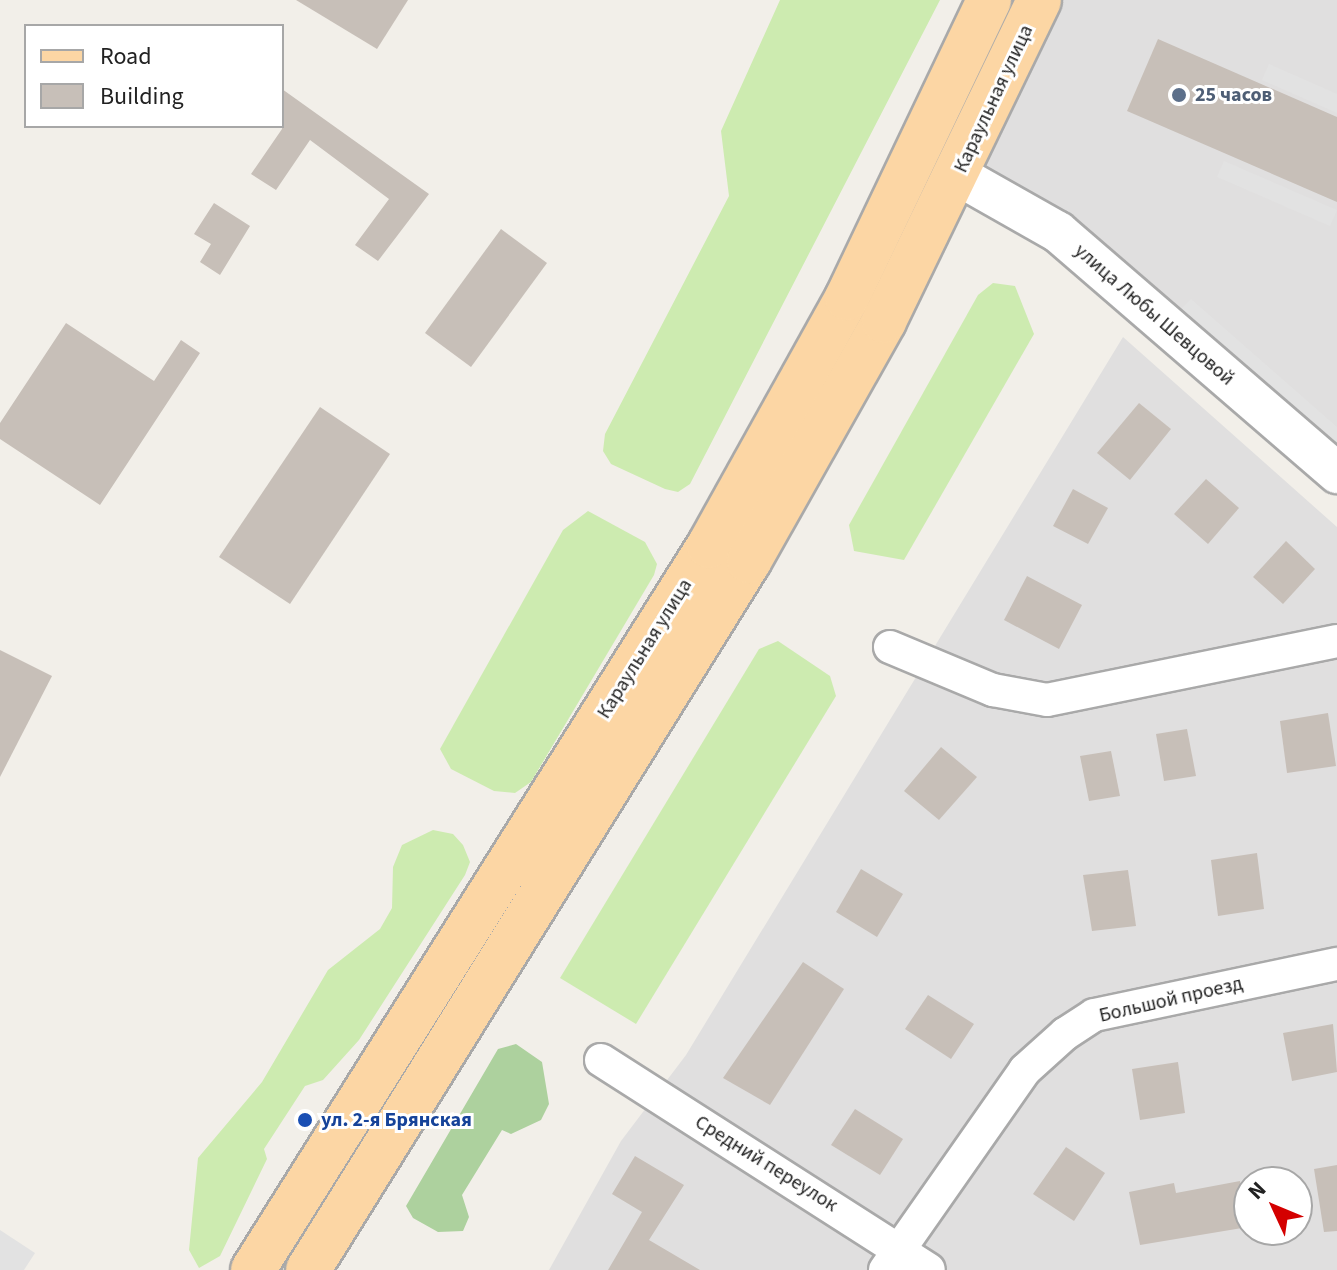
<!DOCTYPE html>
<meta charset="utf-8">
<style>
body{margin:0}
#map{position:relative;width:1337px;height:1270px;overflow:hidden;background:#f2efe9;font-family:"Source Sans 3",sans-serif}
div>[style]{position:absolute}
.residential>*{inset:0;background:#e0dfdf}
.grass>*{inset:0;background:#cdebb0}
.forest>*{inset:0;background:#add19e}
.parking>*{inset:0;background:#e2e2e2}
.building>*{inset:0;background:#c7bfb8}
.roads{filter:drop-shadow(2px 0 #a9a9a9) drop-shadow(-2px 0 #a9a9a9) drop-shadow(0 2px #a9a9a9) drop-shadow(0 -2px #a9a9a9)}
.minor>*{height:32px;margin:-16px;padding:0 16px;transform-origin:16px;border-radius:16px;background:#fff}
.tertiary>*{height:40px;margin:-20px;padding:0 20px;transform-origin:20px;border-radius:20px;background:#fff}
.primary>*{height:44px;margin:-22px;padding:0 22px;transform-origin:22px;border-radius:22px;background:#fcd6a4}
.dots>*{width:22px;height:22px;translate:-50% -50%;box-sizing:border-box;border:4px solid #fff;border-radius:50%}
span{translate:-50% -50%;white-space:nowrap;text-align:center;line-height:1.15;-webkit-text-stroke:6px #fff;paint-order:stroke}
.service-label{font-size:20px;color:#4e5e75;font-weight:700}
.left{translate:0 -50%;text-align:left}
.street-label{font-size:20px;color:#222}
.transit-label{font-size:20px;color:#164399;font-weight:700}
.legend{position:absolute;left:24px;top:24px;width:260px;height:104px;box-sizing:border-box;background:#fff;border:2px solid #a7a7a7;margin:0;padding:10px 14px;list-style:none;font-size:24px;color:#222}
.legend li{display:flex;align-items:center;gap:16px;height:40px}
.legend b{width:40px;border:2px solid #a7a7a7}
.north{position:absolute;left:1233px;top:1166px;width:80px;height:80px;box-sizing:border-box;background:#fff;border:2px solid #a7a7a7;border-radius:50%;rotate:314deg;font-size:22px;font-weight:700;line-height:32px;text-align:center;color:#222}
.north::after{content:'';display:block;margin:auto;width:28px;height:36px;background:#d40000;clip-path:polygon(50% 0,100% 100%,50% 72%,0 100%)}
</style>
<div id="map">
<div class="residential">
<div style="clip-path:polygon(1039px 0,1337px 0,1337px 473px,959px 176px)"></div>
<div style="clip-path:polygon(evenodd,1123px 337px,1337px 527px,1337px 1270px,549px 1270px,621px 1141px,686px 1055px,1123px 337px,1249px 1182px,1297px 1182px,1297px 1230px,1249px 1230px,1249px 1182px)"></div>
</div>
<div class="grass">
<div style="clip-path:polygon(780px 0,940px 0,690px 484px,678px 492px,665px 489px,611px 464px,603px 451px,605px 434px,729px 196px,721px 131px)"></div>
<div style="clip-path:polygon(993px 283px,1015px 286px,1034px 334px,904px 560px,854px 551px,849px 525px,978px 295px)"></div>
<div style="clip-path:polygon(588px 511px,645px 542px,657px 564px,654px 575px,531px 782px,515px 793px,494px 791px,451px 769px,440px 749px,563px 530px)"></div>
<div style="clip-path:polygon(778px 641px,830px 676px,836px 696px,636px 1024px,560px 978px,759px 649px)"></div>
<div style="clip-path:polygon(433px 830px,453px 834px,463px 845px,470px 862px,465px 875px,359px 1040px,323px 1080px,305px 1086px,264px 1149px,267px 1159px,220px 1256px,199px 1268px,189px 1250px,198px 1158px,262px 1082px,328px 970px,380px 929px,392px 908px,393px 867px,402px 845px)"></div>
</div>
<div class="forest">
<div style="clip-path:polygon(516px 1044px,542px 1062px,549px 1104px,541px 1120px,511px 1134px,502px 1130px,462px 1195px,469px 1217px,463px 1231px,438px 1232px,413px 1218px,406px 1206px,498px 1049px)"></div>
</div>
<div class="parking">
<div style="clip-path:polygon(1269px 64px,1337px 94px,1337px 113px,1262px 80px)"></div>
<div style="clip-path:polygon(1224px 161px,1337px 210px,1330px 226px,1217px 177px)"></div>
<div style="clip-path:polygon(1191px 299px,1337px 427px,1337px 448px,1179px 311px)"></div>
<div style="clip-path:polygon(0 1230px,35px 1253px,24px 1270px,0 1270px)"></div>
</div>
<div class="building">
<div style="clip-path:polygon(296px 0,408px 0,377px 49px)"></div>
<div style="clip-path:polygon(1158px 39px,1337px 117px,1337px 202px,1127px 111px)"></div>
<div style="clip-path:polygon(282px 89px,429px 194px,378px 261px,355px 245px,389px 199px,310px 140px,276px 190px,251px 174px,282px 129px)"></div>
<div style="clip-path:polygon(214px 203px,250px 226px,220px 275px,200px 262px,211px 244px,194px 234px)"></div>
<div style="clip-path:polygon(501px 229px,547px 263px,471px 367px,425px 333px)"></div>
<div style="clip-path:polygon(66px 323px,154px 381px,181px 340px,200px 353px,100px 505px,0 439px,0 423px)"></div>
<div style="clip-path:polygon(1139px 403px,1171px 429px,1130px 480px,1097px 453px)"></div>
<div style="clip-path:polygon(320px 407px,390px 454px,290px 604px,219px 557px)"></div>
<div style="clip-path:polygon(1206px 479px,1239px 508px,1208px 544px,1174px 514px)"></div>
<div style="clip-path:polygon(1073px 489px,1108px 508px,1088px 544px,1053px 526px)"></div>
<div style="clip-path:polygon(1286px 541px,1315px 569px,1283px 604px,1253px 577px)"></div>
<div style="clip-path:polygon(1027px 576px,1082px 605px,1059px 649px,1004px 620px)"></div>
<div style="clip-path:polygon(0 650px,52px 676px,0 777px)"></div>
<div style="clip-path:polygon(1328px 713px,1336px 766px,1287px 773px,1280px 721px)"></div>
<div style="clip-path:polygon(1187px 729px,1196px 776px,1164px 781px,1156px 734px)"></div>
<div style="clip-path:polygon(941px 747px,977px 777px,939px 820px,904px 791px)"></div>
<div style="clip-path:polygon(1111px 751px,1120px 796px,1089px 801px,1080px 756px)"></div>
<div style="clip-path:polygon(1257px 853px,1264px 909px,1218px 916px,1211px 860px)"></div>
<div style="clip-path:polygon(861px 869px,903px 894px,877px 937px,836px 912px)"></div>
<div style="clip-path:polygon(1128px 870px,1136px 926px,1092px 931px,1083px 875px)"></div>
<div style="clip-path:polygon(803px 962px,844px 989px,770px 1105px,723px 1078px)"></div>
<div style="clip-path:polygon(928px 995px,974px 1024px,951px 1059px,905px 1029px)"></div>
<div style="clip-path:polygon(1333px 1024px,1337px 1072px,1292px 1081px,1283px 1033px)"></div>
<div style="clip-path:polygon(1178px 1062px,1185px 1113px,1140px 1120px,1132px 1069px)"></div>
<div style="clip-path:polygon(855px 1109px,903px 1139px,880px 1175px,831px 1145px)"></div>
<div style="clip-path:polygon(1066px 1147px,1105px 1173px,1074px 1221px,1033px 1194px)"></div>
<div style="clip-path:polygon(635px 1156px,684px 1185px,649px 1240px,700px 1270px,608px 1270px,642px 1212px,612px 1194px)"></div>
<div style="clip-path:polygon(1337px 1165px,1337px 1231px,1324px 1232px,1314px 1169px)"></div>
<div style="clip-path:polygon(1240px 1181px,1248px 1227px,1140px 1245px,1129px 1192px,1174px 1183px,1176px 1193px)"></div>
</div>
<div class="roads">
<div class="minor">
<div style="left:890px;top:647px;width:112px;rotate:22.7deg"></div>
<div style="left:993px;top:690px;width:55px;rotate:10.5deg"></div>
<div style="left:1047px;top:700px;width:296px;rotate:-11.5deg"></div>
<div style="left:601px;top:1060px;width:389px;rotate:32.6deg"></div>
<div style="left:885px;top:1270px;width:244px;rotate:-55deg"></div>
<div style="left:1025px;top:1070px;width:54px;rotate:-42deg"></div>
<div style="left:1065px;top:1034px;width:35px;rotate:-33deg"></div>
<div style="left:1094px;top:1015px;width:248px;rotate:-11.9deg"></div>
</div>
<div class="tertiary">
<div style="left:959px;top:176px;width:114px;rotate:29.5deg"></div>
<div style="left:1058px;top:232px;width:369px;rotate:40.8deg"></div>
</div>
<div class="primary">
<div style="left:253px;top:1270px;width:856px;rotate:-57.8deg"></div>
<div style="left:709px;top:546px;width:284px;rotate:-60.9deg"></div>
<div style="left:847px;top:298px;width:330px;rotate:-64.5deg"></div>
<div style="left:308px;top:1270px;width:835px;rotate:-58.12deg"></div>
<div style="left:749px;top:561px;width:275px;rotate:-60.6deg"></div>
<div style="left:884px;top:321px;width:356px;rotate:-64.2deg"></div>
</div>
</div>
<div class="dots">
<div style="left:1179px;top:95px;background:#5c6f8a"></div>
<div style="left:305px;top:1120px;background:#1a4fb4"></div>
</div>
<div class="service-label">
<span class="left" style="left:1195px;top:95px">25 часов</span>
</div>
<div class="street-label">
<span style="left:994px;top:99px;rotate:-65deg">Караульная улица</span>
<span style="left:1154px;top:315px;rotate:41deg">улица Любы Шевцовой</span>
<span style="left:645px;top:649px;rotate:-58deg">Караульная улица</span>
<span style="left:1171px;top:1000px;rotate:-13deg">Большой проезд</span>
<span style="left:766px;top:1164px;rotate:32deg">Средний переулок</span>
</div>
<div class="transit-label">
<span class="left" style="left:321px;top:1120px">ул. 2-я Брянская</span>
</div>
<ul class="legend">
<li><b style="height:10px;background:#fcd6a4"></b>Road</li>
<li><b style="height:22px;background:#c7bfb8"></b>Building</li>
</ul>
<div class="north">N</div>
</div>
